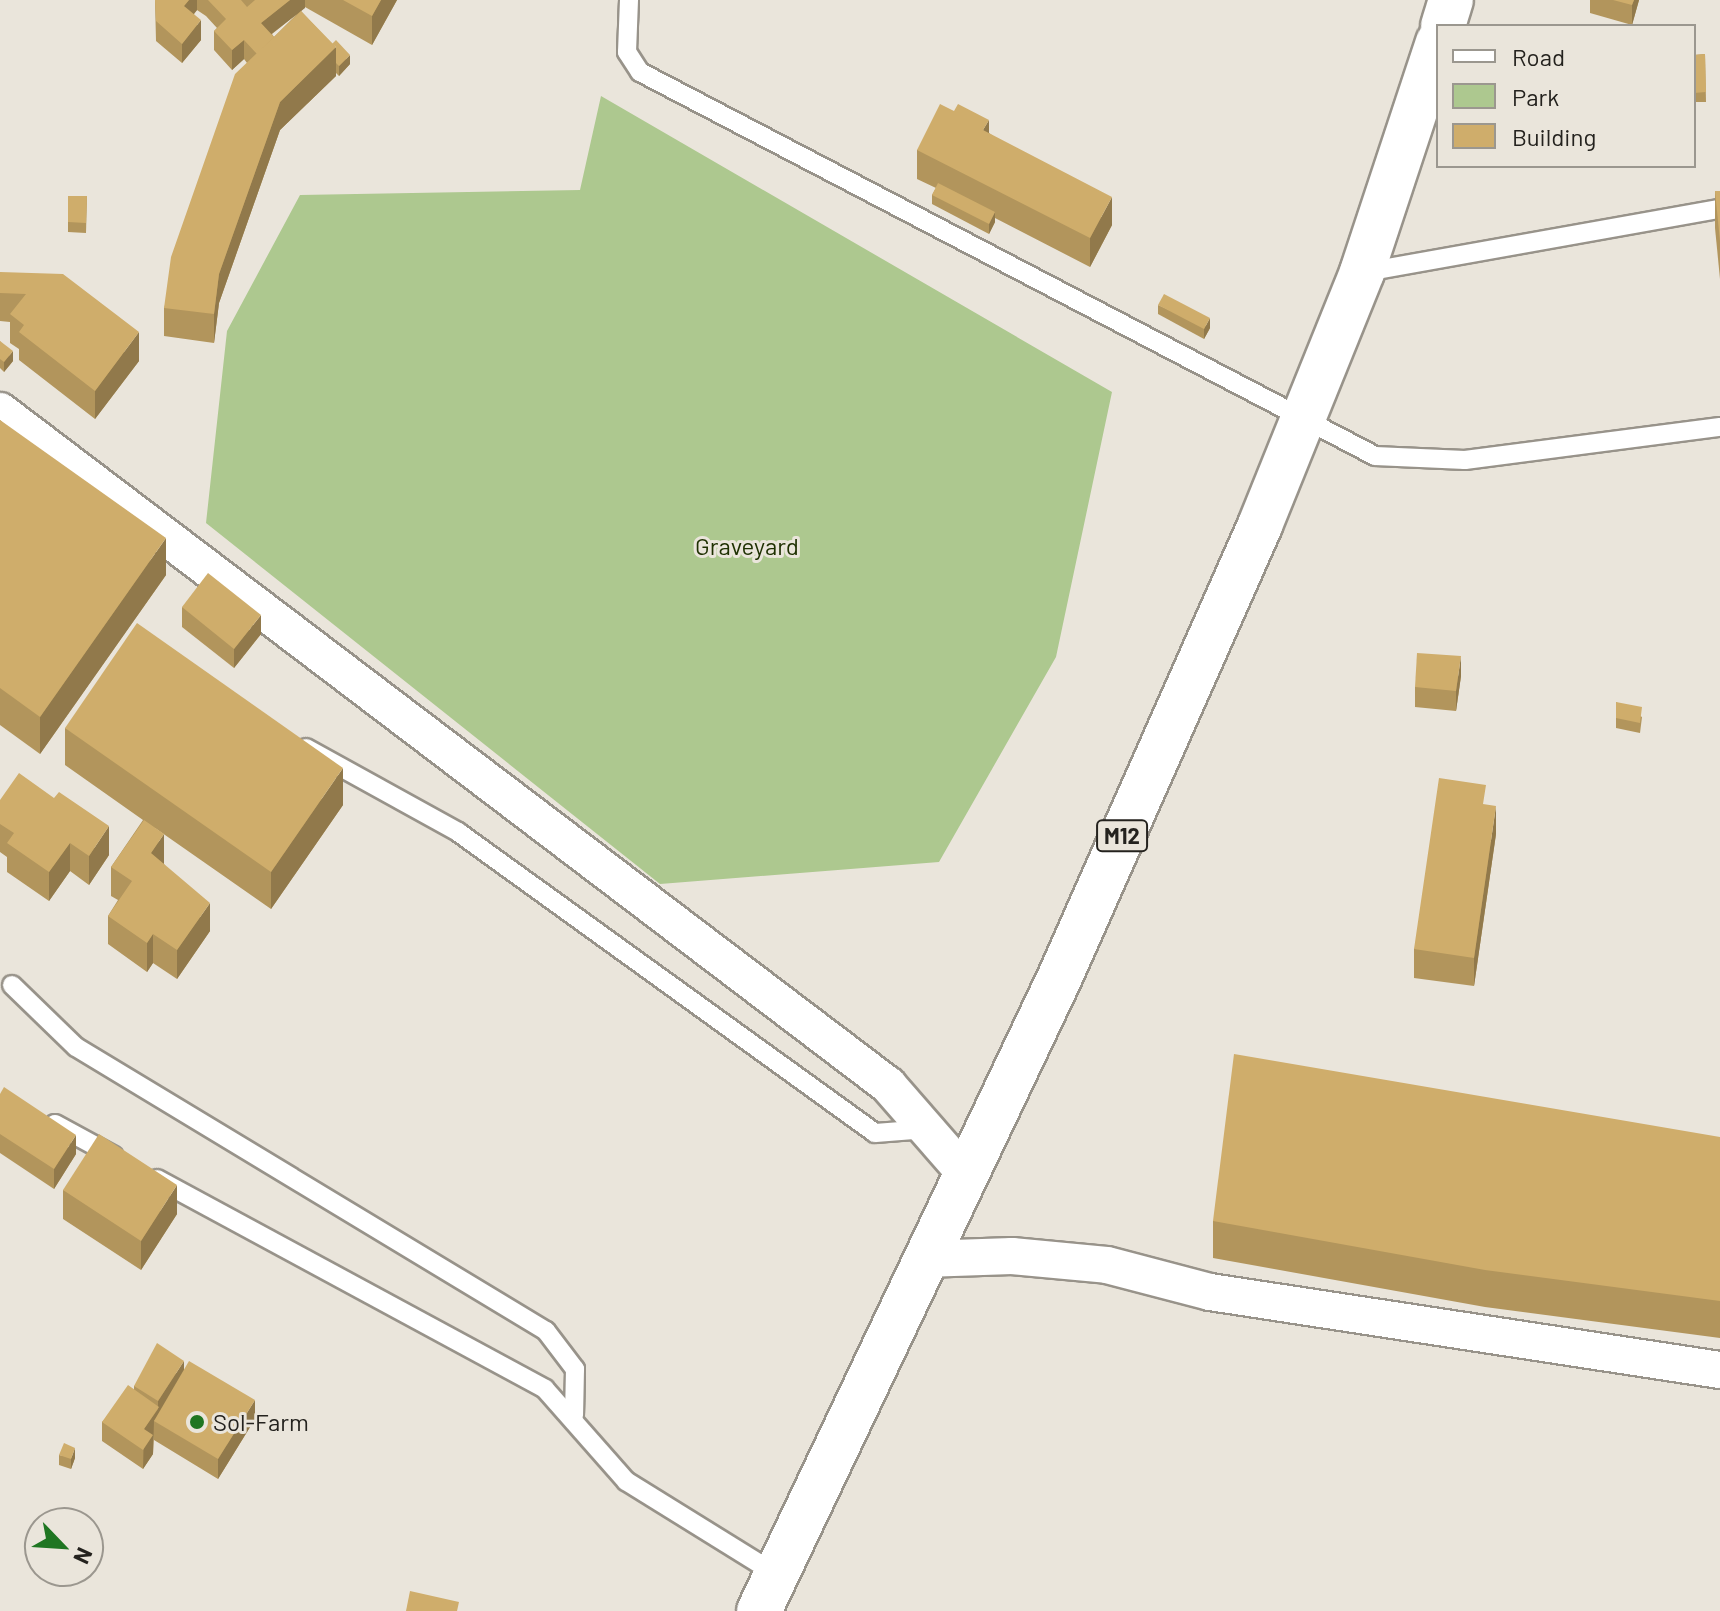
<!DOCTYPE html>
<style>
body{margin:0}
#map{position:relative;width:1720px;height:1611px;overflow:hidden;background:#eae5db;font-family:Barlow,sans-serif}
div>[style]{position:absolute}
.green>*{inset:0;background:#adc88f}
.roads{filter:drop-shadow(2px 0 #98938a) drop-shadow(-2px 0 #98938a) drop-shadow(0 2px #98938a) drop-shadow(0 -2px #98938a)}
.service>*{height:18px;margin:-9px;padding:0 9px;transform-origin:9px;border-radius:9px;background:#fff}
.minor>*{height:36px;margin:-18px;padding:0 18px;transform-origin:18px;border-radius:18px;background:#fff}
.trunk>*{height:44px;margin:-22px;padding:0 22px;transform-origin:22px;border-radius:22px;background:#fff}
.wall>*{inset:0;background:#b2955c}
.shaded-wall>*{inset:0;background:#91794b}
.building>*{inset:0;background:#cfad6b}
.dots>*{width:22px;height:22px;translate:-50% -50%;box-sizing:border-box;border:4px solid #eae5db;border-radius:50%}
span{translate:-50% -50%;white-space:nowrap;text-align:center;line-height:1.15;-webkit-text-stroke:6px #eae5db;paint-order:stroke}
.shield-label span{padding:2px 6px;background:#eae5db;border:2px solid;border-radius:6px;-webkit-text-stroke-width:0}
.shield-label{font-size:22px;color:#24221e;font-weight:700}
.park-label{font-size:24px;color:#1e3001}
.poi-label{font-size:24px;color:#24221e}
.left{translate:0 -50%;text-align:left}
.legend{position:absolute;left:1436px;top:24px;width:260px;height:144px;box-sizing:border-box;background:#eae5db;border:2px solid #9b978f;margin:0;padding:10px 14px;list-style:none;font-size:24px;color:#24221e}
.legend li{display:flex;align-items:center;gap:16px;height:40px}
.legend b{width:40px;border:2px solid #9b978f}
.north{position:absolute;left:24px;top:1507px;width:80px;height:80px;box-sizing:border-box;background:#eae5db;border:2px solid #9b978f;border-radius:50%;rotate:115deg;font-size:22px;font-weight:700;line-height:32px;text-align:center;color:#24221e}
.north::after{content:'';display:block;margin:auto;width:28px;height:36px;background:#1f7622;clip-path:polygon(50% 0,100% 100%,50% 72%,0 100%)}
</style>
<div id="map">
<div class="green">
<div style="clip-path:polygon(601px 96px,1112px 392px,1056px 657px,939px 862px,660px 884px,206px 523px,227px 331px,300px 195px,580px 190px)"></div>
</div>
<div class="roads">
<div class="service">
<div style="left:629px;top:0;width:52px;rotate:92.2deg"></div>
<div style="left:627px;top:52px;width:24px;rotate:57deg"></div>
<div style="left:640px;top:72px;width:829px;rotate:27.58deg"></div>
<div style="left:1375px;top:456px;width:90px;rotate:2.5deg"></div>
<div style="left:1465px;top:460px;width:257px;rotate:-7.4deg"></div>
<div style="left:1365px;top:272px;width:361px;rotate:-10.1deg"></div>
<div style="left:306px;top:748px;width:174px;rotate:28.9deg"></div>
<div style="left:458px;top:832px;width:514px;rotate:35.82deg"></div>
<div style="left:875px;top:1133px;width:52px;rotate:-4.4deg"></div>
<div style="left:12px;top:985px;width:89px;rotate:44.1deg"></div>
<div style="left:76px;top:1047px;width:549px;rotate:31.14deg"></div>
<div style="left:546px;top:1331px;width:48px;rotate:52.7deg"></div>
<div style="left:575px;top:1369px;width:46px;rotate:91.2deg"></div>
<div style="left:55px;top:1124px;width:67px;rotate:28.5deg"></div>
<div style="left:157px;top:1179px;width:441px;rotate:28.4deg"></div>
<div style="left:545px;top:1389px;width:123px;rotate:48.6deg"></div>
<div style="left:626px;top:1481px;width:176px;rotate:31.8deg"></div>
</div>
<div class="minor">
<div style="left:0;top:411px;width:1115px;rotate:37.2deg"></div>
<div style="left:888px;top:1085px;width:116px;rotate:48.9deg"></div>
<div style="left:924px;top:1259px;width:88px;rotate:-2deg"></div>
<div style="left:1012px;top:1256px;width:95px;rotate:5.4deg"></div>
<div style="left:1107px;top:1265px;width:106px;rotate:14.7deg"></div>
<div style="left:1210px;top:1292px;width:516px;rotate:8.7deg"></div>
</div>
<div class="trunk">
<div style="left:1443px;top:26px;width:27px;rotate:-73deg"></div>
<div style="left:759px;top:1611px;width:700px;rotate:-64.61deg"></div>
<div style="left:1059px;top:979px;width:497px;rotate:-66.1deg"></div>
<div style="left:1260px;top:525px;width:273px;rotate:-68deg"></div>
<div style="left:1362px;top:272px;width:242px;rotate:-71.7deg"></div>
</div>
</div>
<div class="wall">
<div style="clip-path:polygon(evenodd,155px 0,397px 0,372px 45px,305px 7px,301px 11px,350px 64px,339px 76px,336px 73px,336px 76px,280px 130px,219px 303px,214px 343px,164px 336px,164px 308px,247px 63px,244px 59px,232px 70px,214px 50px,214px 31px,217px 28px,206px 16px,197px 10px,194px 14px,201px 40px,182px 63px,156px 41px,155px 0,297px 14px,274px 37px,272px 34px,297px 14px)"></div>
<div style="clip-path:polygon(1590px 0,1639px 0,1632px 25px,1590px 13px)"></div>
<div style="clip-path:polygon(1705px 54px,1706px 102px,1694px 102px,1694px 55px)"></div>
<div style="clip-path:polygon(989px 133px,1112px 225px,1090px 267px,995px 218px,995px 222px,989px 234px,932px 204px,932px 195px,936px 188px,917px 179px,917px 150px)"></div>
<div style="clip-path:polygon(1715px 191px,1720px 191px,1720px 279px,1715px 228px)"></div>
<div style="clip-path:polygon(68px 196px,87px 196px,86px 233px,68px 232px)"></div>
<div style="clip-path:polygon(0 272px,139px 361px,95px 419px,19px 360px,19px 349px,10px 343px,10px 322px,0 321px)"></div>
<div style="clip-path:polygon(1158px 305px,1210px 328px,1204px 339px,1158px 314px)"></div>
<div style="clip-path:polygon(0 341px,13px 361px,4px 372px,0 368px)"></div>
<div style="clip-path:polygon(0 420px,166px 575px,40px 754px,0 725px)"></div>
<div style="clip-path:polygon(182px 607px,261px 634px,234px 668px,182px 627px)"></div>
<div style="clip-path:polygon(1461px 676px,1456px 711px,1415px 707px,1415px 687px)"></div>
<div style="clip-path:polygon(1616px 702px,1642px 717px,1640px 733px,1616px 728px)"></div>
<div style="clip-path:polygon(65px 728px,343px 805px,271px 909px,155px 828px,164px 864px,210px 931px,177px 979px,153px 963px,147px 972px,108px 944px,108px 916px,118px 900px,111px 896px,111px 867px,143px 820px,65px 765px)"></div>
<div style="clip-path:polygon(0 800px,109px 855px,89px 885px,70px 871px,49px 901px,7px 872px,7px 857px,0 852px)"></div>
<div style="clip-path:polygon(1496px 834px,1474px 986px,1414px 978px,1414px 949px)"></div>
<div style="clip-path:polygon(0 1094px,76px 1154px,54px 1189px,0 1153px)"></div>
<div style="clip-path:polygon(1720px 1137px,1720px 1338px,1485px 1307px,1213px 1258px,1213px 1221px)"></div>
<div style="clip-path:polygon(63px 1190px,177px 1214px,141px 1270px,63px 1219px)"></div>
<div style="clip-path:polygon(184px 1371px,255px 1419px,218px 1479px,154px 1440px,154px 1434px,153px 1454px,143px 1469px,102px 1441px,102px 1422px,134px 1390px,134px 1386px)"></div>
<div style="clip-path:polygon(59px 1455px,75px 1458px,71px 1469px,59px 1465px)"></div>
</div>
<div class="shaded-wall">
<div style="clip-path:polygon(189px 0,197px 0,197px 10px,184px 26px,184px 6px)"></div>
<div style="clip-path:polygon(290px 0,305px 0,305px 8px,261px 42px,261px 23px)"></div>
<div style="clip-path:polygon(381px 0,397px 0,372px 45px,372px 16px)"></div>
<div style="clip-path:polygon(1634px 0,1639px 0,1632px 25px,1632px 5px)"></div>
<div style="clip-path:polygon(201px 20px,201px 40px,182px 63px,182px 44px)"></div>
<div style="clip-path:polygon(244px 40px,244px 59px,232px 70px,232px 50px)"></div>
<div style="clip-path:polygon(336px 47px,336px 76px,280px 130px,219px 303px,214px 343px,214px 314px,219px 274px,280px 102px)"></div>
<div style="clip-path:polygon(350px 55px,350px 64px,339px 76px,339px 66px)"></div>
<div style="clip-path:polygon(989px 120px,989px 149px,983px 130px)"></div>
<div style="clip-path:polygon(1112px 197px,1112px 225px,1090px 267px,1090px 238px)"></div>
<div style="clip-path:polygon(995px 212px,995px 222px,989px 234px,989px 224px)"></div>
<div style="clip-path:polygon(1210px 318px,1210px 328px,1204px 339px,1204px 329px)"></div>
<div style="clip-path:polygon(139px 332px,139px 361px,95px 419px,95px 391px)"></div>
<div style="clip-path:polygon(13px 351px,13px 361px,4px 372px,4px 362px)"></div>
<div style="clip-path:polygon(166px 538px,166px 575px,40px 754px,40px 717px)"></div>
<div style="clip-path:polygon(261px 615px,261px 634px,234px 668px,234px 649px)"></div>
<div style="clip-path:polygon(1461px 656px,1461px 676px,1456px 711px,1456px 691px)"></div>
<div style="clip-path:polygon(343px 768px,343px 805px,271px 909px,271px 872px)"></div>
<div style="clip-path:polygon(1496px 806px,1496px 834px,1474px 986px,1474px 958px)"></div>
<div style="clip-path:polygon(109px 826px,109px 855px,89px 885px,89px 856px)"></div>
<div style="clip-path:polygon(164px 834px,164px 863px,151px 882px,151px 853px)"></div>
<div style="clip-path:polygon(70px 843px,70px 871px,49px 901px,49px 872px)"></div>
<div style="clip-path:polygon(210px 903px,210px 931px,177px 979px,177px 950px)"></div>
<div style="clip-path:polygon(153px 934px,153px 963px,147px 972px,147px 943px)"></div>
<div style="clip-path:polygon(76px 1135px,76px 1154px,54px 1189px,54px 1169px)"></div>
<div style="clip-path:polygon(177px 1185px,177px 1214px,141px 1270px,141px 1241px)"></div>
<div style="clip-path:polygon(184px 1361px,184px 1380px,154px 1421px,153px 1454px,143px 1469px,144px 1429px,158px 1409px,158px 1401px)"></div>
<div style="clip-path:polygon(255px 1400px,255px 1419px,218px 1479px,218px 1459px)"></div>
<div style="clip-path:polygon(75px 1448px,75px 1458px,71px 1469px,71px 1459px)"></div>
</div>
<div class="building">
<div style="clip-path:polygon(155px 0,189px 0,184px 6px,201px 20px,182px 44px,156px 21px)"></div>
<div style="clip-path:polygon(208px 0,241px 0,247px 7px,255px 0,290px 0,261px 23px,274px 37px,257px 54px,244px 40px,232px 50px,214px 31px,226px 19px)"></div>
<div style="clip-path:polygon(343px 0,381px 0,372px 16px)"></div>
<div style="clip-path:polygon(1613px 0,1634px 0,1632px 5px)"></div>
<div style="clip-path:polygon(301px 11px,336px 47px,280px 102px,219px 274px,214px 314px,164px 308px,171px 257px,235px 74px)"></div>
<div style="clip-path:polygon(336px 40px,350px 55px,339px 66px,336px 63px,336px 47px,332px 44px)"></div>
<div style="clip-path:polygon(1705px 54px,1706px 92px,1694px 93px,1694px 55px)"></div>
<div style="clip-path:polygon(940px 104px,954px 111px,958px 104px,989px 120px,983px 130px,1112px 197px,1090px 238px,917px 150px)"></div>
<div style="clip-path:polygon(938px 183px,995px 212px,989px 224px,932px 195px)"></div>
<div style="clip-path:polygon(1715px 191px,1720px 191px,1720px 241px)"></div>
<div style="clip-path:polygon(68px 196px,87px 196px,86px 223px,68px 222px)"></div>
<div style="clip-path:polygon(0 272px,63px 274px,139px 332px,95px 391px,19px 332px,24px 325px,10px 314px,26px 294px,0 293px)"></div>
<div style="clip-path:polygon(1164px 294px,1210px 318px,1204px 329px,1158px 305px)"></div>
<div style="clip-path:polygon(0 341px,13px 351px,4px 362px,0 359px)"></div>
<div style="clip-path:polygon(0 420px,166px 538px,40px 717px,0 688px)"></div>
<div style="clip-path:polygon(208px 573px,261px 615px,234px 649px,182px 607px)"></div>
<div style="clip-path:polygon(137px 623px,343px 768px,271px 872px,65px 728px)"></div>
<div style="clip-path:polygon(1417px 653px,1461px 656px,1456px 691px,1415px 687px)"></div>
<div style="clip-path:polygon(1616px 702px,1642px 707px,1640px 723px,1616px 718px)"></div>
<div style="clip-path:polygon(19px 773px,54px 798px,59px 792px,109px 826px,89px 856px,70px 843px,49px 872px,7px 843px,14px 833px,0 824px,0 800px)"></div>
<div style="clip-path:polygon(1439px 778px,1486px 785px,1483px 804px,1496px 806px,1474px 958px,1414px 949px)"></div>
<div style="clip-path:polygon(144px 820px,164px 834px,151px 853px,210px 903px,177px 950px,153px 934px,147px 943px,108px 916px,132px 881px,111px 867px)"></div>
<div style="clip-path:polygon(1234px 1054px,1720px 1137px,1720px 1301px,1485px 1270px,1213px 1221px)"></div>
<div style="clip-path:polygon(4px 1087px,76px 1135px,54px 1169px,0 1134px,0 1094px)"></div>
<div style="clip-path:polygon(99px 1134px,177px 1185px,141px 1241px,63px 1190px)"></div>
<div style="clip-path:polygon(157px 1343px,184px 1361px,158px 1401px,134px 1386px)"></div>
<div style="clip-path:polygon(189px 1361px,255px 1400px,218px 1459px,154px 1421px)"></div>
<div style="clip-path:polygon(128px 1385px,159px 1407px,144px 1429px,153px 1435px,143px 1450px,102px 1422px)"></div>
<div style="clip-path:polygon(64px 1443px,75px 1448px,71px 1459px,59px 1455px)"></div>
<div style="clip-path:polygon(410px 1591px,459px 1602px,457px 1611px,406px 1611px)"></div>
</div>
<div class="dots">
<div style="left:197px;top:1422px;background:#1f7622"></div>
</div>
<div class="shield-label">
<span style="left:1122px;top:836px">M12</span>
</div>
<div class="park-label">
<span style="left:747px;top:546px">Graveyard</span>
</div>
<div class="poi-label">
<span class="left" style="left:213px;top:1422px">Sol-Farm</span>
</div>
<ul class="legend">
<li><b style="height:10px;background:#fff"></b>Road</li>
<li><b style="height:22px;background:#adc88f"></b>Park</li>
<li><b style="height:22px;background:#cfad6b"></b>Building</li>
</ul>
<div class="north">N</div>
</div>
